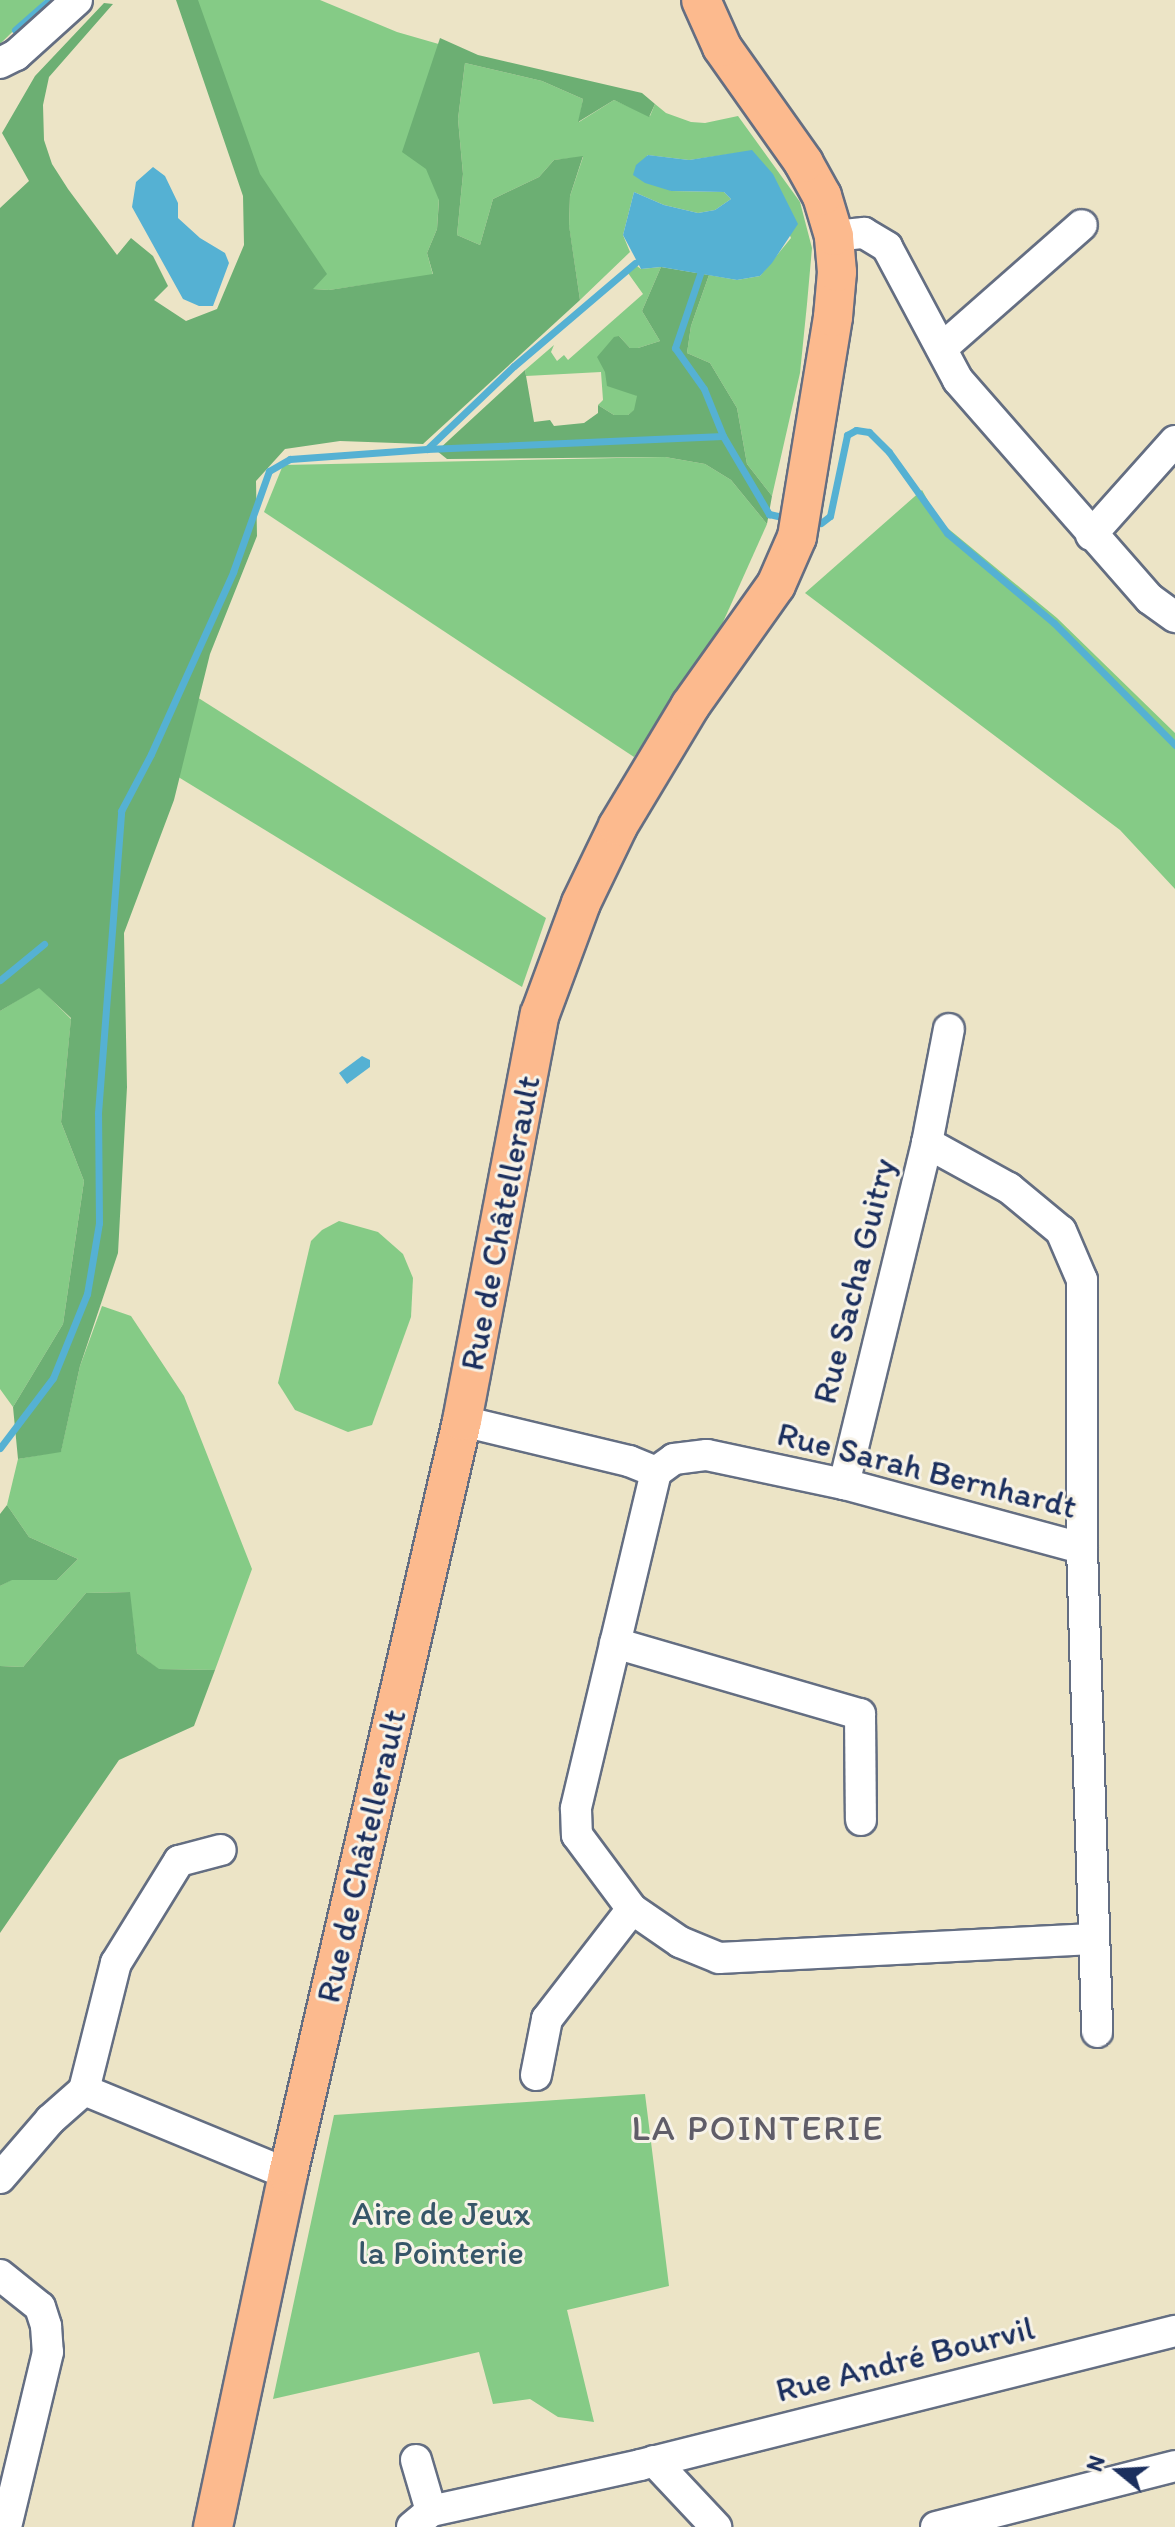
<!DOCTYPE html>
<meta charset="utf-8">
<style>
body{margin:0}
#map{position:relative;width:1175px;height:2527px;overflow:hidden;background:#ece4c6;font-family:Itim,sans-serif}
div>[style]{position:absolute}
.green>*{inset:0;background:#85cb86}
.forest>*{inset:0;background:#6caf73}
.water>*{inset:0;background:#55b1d3}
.stream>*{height:7px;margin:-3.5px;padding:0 3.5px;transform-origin:3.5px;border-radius:3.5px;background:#55b1d3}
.roads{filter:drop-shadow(2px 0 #646e82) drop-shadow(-2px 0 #646e82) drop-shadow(0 2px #646e82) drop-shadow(0 -2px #646e82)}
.minor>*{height:30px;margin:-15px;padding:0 15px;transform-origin:15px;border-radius:15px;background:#fff}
.major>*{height:38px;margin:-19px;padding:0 19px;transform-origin:19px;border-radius:19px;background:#fcba8e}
span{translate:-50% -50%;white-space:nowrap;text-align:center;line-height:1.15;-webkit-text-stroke:6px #f7f3e8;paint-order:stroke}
.street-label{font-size:34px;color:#1b2f5e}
.park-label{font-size:34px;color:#365668}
.neighbourhood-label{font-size:36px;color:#605d68;letter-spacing:2px}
.north{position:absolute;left:1079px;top:2431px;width:80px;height:80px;-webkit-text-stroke:6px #f7f3e8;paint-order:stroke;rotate:288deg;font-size:22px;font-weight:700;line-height:32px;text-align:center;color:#1b2f5e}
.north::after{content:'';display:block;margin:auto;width:28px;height:36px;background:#1b2f5e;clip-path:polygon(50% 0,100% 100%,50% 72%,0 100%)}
</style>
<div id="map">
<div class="green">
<div style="clip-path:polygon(0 0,45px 0,0 44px)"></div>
<div style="clip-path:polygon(191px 0,320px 0,397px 32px,449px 47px,437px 229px,427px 253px,433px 275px,329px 290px,311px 289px,257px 188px)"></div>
<div style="clip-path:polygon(465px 63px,542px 81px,583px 99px,579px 122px,614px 100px,650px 116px,655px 104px,666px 113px,691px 122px,705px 123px,738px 116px,800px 202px,812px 248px,807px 304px,800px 373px,772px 496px,747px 464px,737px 408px,710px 363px,687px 353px,691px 326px,709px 275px,737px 280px,760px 276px,791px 238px,752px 151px,689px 160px,647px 155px,671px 191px,724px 192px,731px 199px,715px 210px,698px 213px,664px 205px,634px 192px,623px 235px,630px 252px,580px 300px,569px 226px,570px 196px,583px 157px,554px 160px,539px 177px,493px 199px,480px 245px,457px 235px,463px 174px,458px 119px)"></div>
<div style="clip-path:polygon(637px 266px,641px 269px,661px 267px,642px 311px,660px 341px,638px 348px,630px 348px,619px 336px,624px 390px,638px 396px,635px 410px,628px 415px,614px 415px,598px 405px,603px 400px,601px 372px,526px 376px,525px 370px,554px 345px,551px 352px,557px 361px,564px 355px,568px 360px,643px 294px,628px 273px)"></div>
<div style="clip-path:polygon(665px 457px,705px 464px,731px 480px,767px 524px,715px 640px,634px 757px,264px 512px,283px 465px)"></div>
<div style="clip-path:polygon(922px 490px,939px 521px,1057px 618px,1175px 733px,1175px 889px,1120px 830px,805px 593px)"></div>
<div style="clip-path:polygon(189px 692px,546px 918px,522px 987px,157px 764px)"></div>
<div style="clip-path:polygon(39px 987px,71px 1019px,61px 1122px,84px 1181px,63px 1324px,13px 1407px,0 1389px,0 1011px)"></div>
<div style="clip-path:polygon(339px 1221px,378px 1232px,403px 1254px,413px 1278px,411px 1317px,372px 1425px,348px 1432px,295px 1410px,278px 1383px,311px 1241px,322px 1230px)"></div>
<div style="clip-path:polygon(102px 1306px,131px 1316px,184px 1396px,252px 1569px,215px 1670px,158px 1669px,137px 1653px,129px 1592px,86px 1593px,23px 1667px,0 1666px,0 1586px,11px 1580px,57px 1580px,78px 1559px,29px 1537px,7px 1505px,18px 1459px,61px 1451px,80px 1366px)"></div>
<div style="clip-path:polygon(645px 2094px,669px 2286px,567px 2310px,594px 2422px,558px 2417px,530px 2399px,493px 2404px,479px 2352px,273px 2399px,334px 2115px)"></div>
</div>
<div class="forest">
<div style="clip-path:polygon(176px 0,198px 0,260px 174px,327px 274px,313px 289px,329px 290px,433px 274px,427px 253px,437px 229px,439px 200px,426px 169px,402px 152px,440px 38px,478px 55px,642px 93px,655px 104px,649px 117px,614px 100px,578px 122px,583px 99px,542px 81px,465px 63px,458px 119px,463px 174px,457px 235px,480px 245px,493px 199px,539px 177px,554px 160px,583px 156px,570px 196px,569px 225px,580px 300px,423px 444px,340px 441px,285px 449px,256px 481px,257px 536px,210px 654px,174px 800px,124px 933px,127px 1087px,118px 1253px,80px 1366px,61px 1452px,18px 1459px,13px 1407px,63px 1324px,84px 1181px,61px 1122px,71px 1018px,39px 988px,0 1011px,0 208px,29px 181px,2px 133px,35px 76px,104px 3px,113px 4px,49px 77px,43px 105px,44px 140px,52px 164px,68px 189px,117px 255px,131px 238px,153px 256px,168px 286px,154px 300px,186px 321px,217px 309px,244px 245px,243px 196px)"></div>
<div style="clip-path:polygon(661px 267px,709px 275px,691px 326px,687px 353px,710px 363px,737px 408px,747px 464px,772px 496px,767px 524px,731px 480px,705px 464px,665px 457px,447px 459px,437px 451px,525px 370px,534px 422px,550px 420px,554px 426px,584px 423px,598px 413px,598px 405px,614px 415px,628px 415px,634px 410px,637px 396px,607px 386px,605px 372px,597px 357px,614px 337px,619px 336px,630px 348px,638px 348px,660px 341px,642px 311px)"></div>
<div style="clip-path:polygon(7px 1505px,29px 1537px,78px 1559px,57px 1580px,12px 1580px,0 1586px,0 1514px)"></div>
<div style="clip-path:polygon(130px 1592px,137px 1653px,159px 1669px,215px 1670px,194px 1726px,119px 1760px,0 1933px,0 1666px,23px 1667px,86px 1593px)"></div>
</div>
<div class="water">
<div style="clip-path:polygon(752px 150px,773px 174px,798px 224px,772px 263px,760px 276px,737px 280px,661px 267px,641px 269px,623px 235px,634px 192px,664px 205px,698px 213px,715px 210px,731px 199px,724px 192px,671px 191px,645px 183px,633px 175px,636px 165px,648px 155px,689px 160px)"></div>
<div style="clip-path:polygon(153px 167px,165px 176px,178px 203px,178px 218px,200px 238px,225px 253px,229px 263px,213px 306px,199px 306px,183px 299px,132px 207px,136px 182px)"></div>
<div style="clip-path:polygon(362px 1056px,370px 1060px,370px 1067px,347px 1084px,339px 1073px)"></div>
</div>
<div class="stream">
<div style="left:15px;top:30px;width:45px;rotate:-41.4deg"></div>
<div style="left:700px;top:274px;width:78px;rotate:108.7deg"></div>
<div style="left:675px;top:348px;width:50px;rotate:54.7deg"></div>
<div style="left:704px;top:389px;width:51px;rotate:68deg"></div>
<div style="left:723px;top:436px;width:91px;rotate:59.5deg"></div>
<div style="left:769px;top:514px;width:9px;rotate:13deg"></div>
<div style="left:427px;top:449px;width:120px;rotate:-43.7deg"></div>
<div style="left:514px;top:366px;width:159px;rotate:-40.4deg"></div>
<div style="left:821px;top:523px;width:11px;rotate:-38deg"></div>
<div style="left:830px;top:516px;width:83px;rotate:-78.1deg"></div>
<div style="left:847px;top:435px;width:10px;rotate:-29deg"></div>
<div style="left:856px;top:430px;width:13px;rotate:9deg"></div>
<div style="left:869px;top:432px;width:28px;rotate:45deg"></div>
<div style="left:889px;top:452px;width:100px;rotate:54.4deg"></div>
<div style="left:947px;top:533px;width:140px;rotate:40.1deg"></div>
<div style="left:1054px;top:623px;width:172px;rotate:45.2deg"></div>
<div style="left:0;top:980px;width:57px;rotate:-39.3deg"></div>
<div style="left:0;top:1448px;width:88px;rotate:-52.9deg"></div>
<div style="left:53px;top:1378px;width:91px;rotate:-68deg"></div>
<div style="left:87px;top:1294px;width:72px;rotate:-80.4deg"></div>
<div style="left:99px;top:1223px;width:110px;rotate:-90.5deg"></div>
<div style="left:98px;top:1113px;width:303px;rotate:-85.6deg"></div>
<div style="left:121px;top:811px;width:64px;rotate:-62.2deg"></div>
<div style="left:151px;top:754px;width:200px;rotate:-65.7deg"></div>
<div style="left:233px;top:572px;width:107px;rotate:-70.4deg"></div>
<div style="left:269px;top:471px;width:24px;rotate:-30deg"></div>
<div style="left:290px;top:459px;width:137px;rotate:-4.2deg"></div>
<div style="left:427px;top:449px;width:296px;rotate:-2.5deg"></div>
</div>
<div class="roads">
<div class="minor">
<div style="left:0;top:63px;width:18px;rotate:-27deg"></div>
<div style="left:16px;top:55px;width:82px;rotate:-42deg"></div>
<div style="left:834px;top:236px;width:30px;rotate:-6deg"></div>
<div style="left:864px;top:233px;width:27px;rotate:31deg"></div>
<div style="left:887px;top:247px;width:151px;rotate:61.9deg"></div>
<div style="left:958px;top:380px;width:291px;rotate:48.8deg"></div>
<div style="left:1150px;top:599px;width:31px;rotate:36deg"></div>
<div style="left:942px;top:348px;width:186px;rotate:-41.3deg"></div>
<div style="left:1091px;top:535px;width:126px;rotate:-48.2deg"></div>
<div style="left:927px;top:1143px;width:94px;rotate:28.8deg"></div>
<div style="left:1009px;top:1188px;width:67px;rotate:39.6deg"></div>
<div style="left:1061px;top:1231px;width:53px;rotate:66.8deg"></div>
<div style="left:1082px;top:1280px;width:268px;rotate:90deg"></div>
<div style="left:462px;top:1421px;width:172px;rotate:13.5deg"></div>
<div style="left:629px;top:1461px;width:29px;rotate:22deg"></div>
<div style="left:656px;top:1472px;width:22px;rotate:-36deg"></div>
<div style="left:674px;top:1459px;width:33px;rotate:-7deg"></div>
<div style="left:707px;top:1455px;width:140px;rotate:12deg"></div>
<div style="left:844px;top:1484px;width:246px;rotate:15.1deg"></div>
<div style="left:1082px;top:1548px;width:484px;rotate:88.2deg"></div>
<div style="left:656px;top:1472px;width:346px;rotate:103.4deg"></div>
<div style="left:576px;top:1809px;width:26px;rotate:88deg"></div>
<div style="left:577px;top:1835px;width:92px;rotate:53.4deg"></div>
<div style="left:632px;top:1909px;width:58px;rotate:34.5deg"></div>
<div style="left:680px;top:1942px;width:42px;rotate:22.3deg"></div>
<div style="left:719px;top:1958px;width:374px;rotate:-2.9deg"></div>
<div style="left:844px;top:1484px;width:351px;rotate:-76.3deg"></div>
<div style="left:927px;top:1143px;width:116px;rotate:-79.1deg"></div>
<div style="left:615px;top:1643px;width:255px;rotate:16.2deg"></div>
<div style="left:860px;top:1714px;width:106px;rotate:89.5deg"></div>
<div style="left:536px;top:2075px;width:57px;rotate:-78.9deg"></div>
<div style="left:547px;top:2019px;width:139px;rotate:-52.3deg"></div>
<div style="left:84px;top:2090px;width:221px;rotate:22.4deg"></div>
<div style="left:0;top:2178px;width:77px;rotate:-49.2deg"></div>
<div style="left:50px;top:2120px;width:45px;rotate:-41.4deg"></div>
<div style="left:84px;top:2090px;width:131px;rotate:-75.9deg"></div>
<div style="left:116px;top:1963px;width:120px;rotate:-58.3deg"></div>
<div style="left:179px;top:1861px;width:43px;rotate:-14.7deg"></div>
<div style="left:0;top:2275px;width:51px;rotate:38.7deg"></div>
<div style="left:40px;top:2307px;width:20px;rotate:72deg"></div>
<div style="left:46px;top:2326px;width:26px;rotate:86deg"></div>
<div style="left:48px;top:2352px;width:180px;rotate:103.5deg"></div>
<div style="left:416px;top:2460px;width:53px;rotate:73.6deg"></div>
<div style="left:654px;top:2461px;width:91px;rotate:46.8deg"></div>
<div style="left:412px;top:2527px;width:25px;rotate:-40deg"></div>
<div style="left:431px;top:2511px;width:214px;rotate:-12.4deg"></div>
<div style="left:640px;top:2465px;width:552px;rotate:-14.06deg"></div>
<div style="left:936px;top:2527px;width:247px;rotate:-14.3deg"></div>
</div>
<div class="major">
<div style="left:213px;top:2527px;width:361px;rotate:-78deg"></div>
<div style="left:288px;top:2174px;width:773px;rotate:-76.99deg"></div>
<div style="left:462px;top:1421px;width:414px;rotate:-79.2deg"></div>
<div style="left:540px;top:1014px;width:118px;rotate:-69.7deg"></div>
<div style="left:581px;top:903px;width:85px;rotate:-64.3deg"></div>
<div style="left:618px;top:826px;width:140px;rotate:-59deg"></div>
<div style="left:690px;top:706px;width:148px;rotate:-54.6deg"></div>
<div style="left:776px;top:585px;width:52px;rotate:-66.4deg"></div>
<div style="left:797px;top:537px;width:223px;rotate:-80.7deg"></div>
<div style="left:833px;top:317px;width:45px;rotate:-84.9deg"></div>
<div style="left:837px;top:272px;width:36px;rotate:-95deg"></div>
<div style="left:834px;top:236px;width:42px;rotate:-106.7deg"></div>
<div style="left:822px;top:196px;width:38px;rotate:-119deg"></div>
<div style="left:804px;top:163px;width:142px;rotate:-125.3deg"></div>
<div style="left:722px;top:47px;width:51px;rotate:-114.1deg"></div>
</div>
</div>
<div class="street-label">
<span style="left:500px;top:1223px;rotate:-79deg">Rue de Châtellerault</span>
<span style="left:854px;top:1281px;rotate:-76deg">Rue Sacha Guitry</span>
<span style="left:927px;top:1470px;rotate:14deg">Rue Sarah Bernhardt</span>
<span style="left:361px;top:1856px;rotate:-77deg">Rue de Châtellerault</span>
<span style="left:905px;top:2359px;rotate:-14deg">Rue André Bourvil</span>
</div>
<div class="park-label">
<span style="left:441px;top:2233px">Aire de Jeux<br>la Pointerie</span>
</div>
<div class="neighbourhood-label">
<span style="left:758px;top:2128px">LA POINTERIE</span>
</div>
<div class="north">N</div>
</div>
